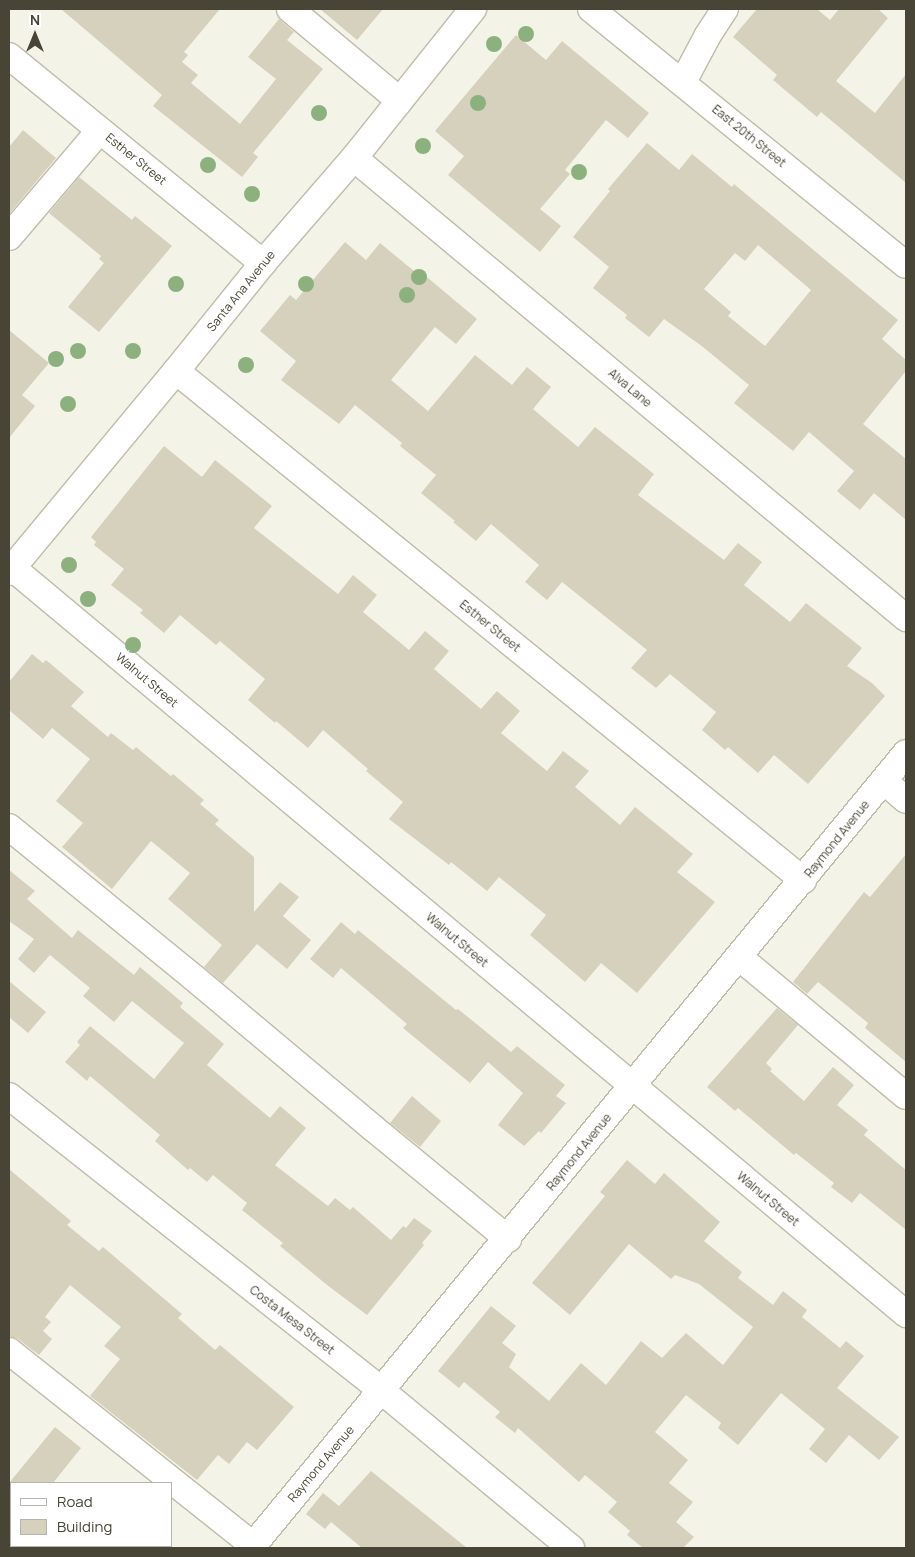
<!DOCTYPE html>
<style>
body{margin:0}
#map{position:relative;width:915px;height:1557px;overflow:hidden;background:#f4f3e8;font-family:Manrope,sans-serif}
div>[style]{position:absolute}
.building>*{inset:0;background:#d6d1bd}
.roads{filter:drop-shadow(1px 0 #c0bcaa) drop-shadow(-1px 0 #c0bcaa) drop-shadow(0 1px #c0bcaa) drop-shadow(0 -1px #c0bcaa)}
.minor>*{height:26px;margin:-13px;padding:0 13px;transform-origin:13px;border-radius:13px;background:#fff}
.trees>*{width:16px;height:16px;margin:-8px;border-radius:50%;background:#8db17e}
span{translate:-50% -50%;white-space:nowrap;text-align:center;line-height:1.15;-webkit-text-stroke:5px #fff;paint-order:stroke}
.street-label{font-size:12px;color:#484436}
.frame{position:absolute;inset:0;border:10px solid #484436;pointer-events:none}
.legend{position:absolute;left:10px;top:1482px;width:162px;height:65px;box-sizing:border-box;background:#fff;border:1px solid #b6b4af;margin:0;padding:6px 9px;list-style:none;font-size:15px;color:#484436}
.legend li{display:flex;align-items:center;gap:10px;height:25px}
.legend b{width:25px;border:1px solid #b6b4af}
.north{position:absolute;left:10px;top:10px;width:50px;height:50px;-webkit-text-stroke:4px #fff;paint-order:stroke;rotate:0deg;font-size:14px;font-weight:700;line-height:20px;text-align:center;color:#484436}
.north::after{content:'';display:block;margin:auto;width:18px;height:22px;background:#484436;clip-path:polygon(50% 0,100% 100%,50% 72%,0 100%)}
</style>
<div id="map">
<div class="building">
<div style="clip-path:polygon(61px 9px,220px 9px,184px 52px,188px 55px,182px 62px,198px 75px,191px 83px,240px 124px,276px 79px,248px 57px,279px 19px,294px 32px,287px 40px,323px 69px,253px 153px,258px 157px,242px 177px,153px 106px,162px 95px)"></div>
<div style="clip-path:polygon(320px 9px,383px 9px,357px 40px)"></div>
<div style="clip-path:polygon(757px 9px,817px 9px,830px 20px,839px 9px,878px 9px,888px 18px,836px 81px,875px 113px,906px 74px,906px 183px,821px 112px,817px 117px,773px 80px,777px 75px,733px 37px)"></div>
<div style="clip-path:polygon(516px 35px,546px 60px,562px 41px,649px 113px,628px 138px,606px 120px,565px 170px,570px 174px,540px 209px,561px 226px,540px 252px,448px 175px,464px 156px,435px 131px)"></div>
<div style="clip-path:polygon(23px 130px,56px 158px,9px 214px,9px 147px)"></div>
<div style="clip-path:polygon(evenodd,647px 143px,679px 170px,692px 154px,732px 187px,734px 184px,898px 320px,882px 339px,906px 360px,906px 371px,863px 424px,906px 459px,906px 520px,874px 493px,860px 510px,837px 491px,854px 471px,809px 432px,793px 451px,734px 403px,749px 385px,703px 347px,664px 319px,649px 337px,625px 318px,627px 315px,593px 288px,609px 267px,573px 237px,610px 191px,608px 189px,647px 143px,758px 245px,811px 290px,765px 346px,728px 316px,731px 312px,704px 289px,735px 253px,745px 261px,758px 245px)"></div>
<div style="clip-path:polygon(79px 177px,132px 220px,135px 216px,172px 246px,99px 332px,68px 307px,104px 263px,99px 259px,101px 256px,49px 213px)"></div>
<div style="clip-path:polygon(345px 242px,366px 260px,380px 243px,420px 276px,422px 273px,477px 319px,456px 344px,435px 327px,391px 380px,428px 411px,475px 355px,512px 385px,527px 367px,551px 387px,533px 409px,578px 447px,595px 427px,654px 474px,638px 495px,724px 560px,738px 543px,762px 562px,744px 585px,790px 622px,806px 603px,862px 648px,847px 666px,872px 683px,885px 696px,808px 784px,774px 755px,758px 773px,728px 747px,725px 750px,702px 730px,716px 712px,670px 674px,656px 688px,631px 668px,647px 650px,562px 582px,547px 600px,525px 582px,539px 565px,491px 524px,476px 541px,453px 522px,455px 521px,421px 493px,436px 475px,400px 446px,402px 443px,355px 405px,339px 424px,281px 380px,296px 361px,260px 331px,290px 295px,296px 300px)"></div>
<div style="clip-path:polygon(9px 330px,49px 363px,22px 395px,35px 406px,9px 438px)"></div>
<div style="clip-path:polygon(164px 446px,202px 477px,215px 460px,272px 506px,254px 528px,338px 594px,353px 575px,377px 595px,363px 612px,409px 650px,425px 631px,449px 651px,434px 669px,481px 709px,497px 691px,520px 711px,501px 733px,547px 771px,563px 751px,589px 771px,575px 787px,620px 825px,635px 807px,693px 854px,677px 872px,715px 902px,637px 993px,601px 963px,585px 982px,530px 935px,546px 915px,499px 877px,487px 891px,451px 862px,449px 865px,389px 819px,403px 802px,366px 771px,368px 769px,323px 730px,308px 748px,276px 721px,275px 723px,248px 700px,265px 679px,220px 641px,216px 645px,180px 615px,164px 633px,140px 613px,143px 610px,111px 585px,124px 569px,94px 545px,96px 542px,91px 537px)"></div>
<div style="clip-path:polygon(32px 654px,43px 663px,46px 660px,84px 692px,71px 706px,108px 737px,111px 733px,133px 750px,136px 747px,171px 776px,173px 774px,204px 800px,200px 804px,219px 820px,215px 824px,254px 857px,254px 912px,280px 882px,299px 897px,283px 916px,311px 940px,287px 969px,257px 944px,223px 983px,204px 967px,222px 945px,168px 899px,190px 873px,151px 841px,112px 889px,62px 847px,83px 823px,56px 801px,90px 759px,52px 728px,43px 739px,9px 710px,9px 682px)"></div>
<div style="clip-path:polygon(906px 854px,906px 1062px,865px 1028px,868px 1023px,818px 982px,807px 994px,793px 982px,864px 892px,870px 897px)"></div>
<div style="clip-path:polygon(9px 870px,35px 891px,27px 899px,72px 938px,78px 930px,134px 975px,140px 967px,183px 1003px,180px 1007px,224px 1044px,207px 1065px,270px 1118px,280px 1106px,306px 1128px,275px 1165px,328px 1206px,335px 1198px,350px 1210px,353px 1207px,391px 1240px,403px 1226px,406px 1228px,414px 1218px,432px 1231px,422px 1243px,424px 1245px,367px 1315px,327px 1285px,280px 1246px,283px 1243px,242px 1210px,247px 1203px,213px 1175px,207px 1182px,190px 1168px,188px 1170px,155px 1141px,160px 1135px,90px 1076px,87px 1081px,65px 1062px,80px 1045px,77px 1042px,90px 1026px,154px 1079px,184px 1043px,132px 1001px,114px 1022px,83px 996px,90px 988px,50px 955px,34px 973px,18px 959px,34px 939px,9px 921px)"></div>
<div style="clip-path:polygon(341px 922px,355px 934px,358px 930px,456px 1010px,458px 1009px,511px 1052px,517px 1046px,565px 1085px,556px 1096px,566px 1103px,541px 1133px,539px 1131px,524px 1146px,498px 1125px,523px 1093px,488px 1062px,470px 1083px,403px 1028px,407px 1024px,341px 968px,333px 978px,310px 959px)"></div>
<div style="clip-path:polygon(9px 981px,46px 1012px,28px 1033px,9px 1017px)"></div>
<div style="clip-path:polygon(777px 1008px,798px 1025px,766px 1063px,772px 1069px,770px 1071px,804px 1101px,833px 1067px,854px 1085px,837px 1105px,868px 1130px,864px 1135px,906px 1170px,906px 1230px,860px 1193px,852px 1203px,831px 1187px,834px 1183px,796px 1153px,794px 1155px,738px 1108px,735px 1111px,707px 1087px)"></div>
<div style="clip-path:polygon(412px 1096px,441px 1121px,420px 1147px,390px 1123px)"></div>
<div style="clip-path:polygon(627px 1160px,655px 1184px,664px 1173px,720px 1222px,704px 1241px,742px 1272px,738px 1278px,773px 1305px,783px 1291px,807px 1310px,802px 1317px,840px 1348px,846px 1341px,864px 1356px,837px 1388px,899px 1437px,879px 1460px,849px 1435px,826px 1463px,809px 1449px,825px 1429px,781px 1393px,738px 1445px,718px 1428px,721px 1423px,686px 1395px,655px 1432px,688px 1460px,669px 1483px,693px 1502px,676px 1522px,694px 1537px,683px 1548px,643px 1548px,627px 1535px,630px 1531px,608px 1512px,617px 1502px,585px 1475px,579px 1482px,518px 1428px,515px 1433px,495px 1417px,500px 1412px,464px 1382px,459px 1388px,438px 1371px,491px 1306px,516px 1326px,502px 1343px,516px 1354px,509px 1367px,549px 1401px,581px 1363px,606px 1385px,641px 1341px,662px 1358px,686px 1333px,723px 1365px,753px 1327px,699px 1284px,675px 1275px,671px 1279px,629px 1244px,570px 1315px,532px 1283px,605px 1196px,600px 1192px)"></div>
<div style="clip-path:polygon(9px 1169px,71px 1221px,67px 1225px,99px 1251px,103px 1247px,182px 1314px,178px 1318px,215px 1350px,220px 1345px,294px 1407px,257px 1450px,247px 1442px,229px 1464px,218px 1455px,197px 1480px,90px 1396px,120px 1359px,104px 1346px,121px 1327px,70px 1285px,45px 1317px,51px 1322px,43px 1331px,52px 1339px,39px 1355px,18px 1339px,9px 1336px)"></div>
<div style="clip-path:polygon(55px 1427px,81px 1448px,53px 1483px,9px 1483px)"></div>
<div style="clip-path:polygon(371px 1471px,467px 1548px,362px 1548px,331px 1522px,325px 1529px,306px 1514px,323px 1493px,339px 1506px)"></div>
</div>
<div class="roads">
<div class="minor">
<div style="left:290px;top:9px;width:143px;rotate:39.9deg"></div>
<div style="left:591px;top:9px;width:406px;rotate:39.1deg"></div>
<div style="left:9px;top:56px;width:328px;rotate:39.2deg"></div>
<div style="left:683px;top:82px;width:53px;rotate:-62deg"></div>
<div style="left:708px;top:35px;width:31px;rotate:-57deg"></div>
<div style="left:354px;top:158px;width:719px;rotate:39.81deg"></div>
<div style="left:9px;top:237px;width:140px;rotate:-49.6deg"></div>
<div style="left:176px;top:371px;width:808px;rotate:39.07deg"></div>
<div style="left:9px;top:565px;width:1169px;rotate:39.86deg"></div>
<div style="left:9px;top:572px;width:261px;rotate:-50.3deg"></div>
<div style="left:176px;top:371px;width:139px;rotate:-51.1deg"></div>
<div style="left:263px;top:263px;width:139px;rotate:-49.1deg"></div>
<div style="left:354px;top:158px;width:191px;rotate:-51.4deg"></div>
<div style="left:884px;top:781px;width:29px;rotate:41deg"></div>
<div style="left:9px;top:827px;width:237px;rotate:39.2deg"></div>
<div style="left:193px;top:977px;width:235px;rotate:40deg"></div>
<div style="left:373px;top:1128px;width:175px;rotate:39.4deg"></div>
<div style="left:739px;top:957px;width:217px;rotate:39.8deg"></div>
<div style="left:9px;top:1096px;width:476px;rotate:38.3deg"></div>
<div style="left:382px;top:1391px;width:246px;rotate:39.7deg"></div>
<div style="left:9px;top:1351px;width:312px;rotate:38.5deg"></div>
<div style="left:251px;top:1548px;width:1030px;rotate:-50.51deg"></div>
</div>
</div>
<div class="trees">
<div style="left:526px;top:34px"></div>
<div style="left:494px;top:44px"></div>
<div style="left:478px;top:103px"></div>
<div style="left:319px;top:113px"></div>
<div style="left:423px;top:146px"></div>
<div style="left:208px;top:165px"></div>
<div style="left:579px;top:172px"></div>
<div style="left:252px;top:194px"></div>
<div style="left:419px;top:277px"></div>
<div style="left:176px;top:284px"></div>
<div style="left:306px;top:284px"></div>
<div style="left:407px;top:295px"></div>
<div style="left:78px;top:351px"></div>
<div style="left:133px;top:351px"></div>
<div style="left:56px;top:359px"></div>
<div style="left:246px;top:365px"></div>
<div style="left:68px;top:404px"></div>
<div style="left:69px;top:565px"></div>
<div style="left:88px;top:599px"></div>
<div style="left:133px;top:645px"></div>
</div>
<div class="street-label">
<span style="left:749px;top:136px;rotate:39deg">East 20th Street</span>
<span style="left:136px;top:159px;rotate:39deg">Esther Street</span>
<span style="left:241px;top:291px;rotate:-51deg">Santa Ana Avenue</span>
<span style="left:630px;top:388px;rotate:40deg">Alva Lane</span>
<span style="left:490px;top:626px;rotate:39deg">Esther Street</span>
<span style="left:147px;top:680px;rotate:40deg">Walnut Street</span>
<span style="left:837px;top:839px;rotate:-51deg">Raymond Avenue</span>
<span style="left:457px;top:940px;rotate:40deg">Walnut Street</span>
<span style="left:579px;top:1152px;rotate:-51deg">Raymond Avenue</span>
<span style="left:768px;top:1199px;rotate:40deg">Walnut Street</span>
<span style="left:292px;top:1320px;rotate:38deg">Costa Mesa Street</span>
<span style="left:321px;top:1464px;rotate:-50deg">Raymond Avenue</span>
</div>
<div class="frame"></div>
<ul class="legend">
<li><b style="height:6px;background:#fff"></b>Road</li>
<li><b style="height:14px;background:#d6d1bd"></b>Building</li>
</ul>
<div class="north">N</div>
</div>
